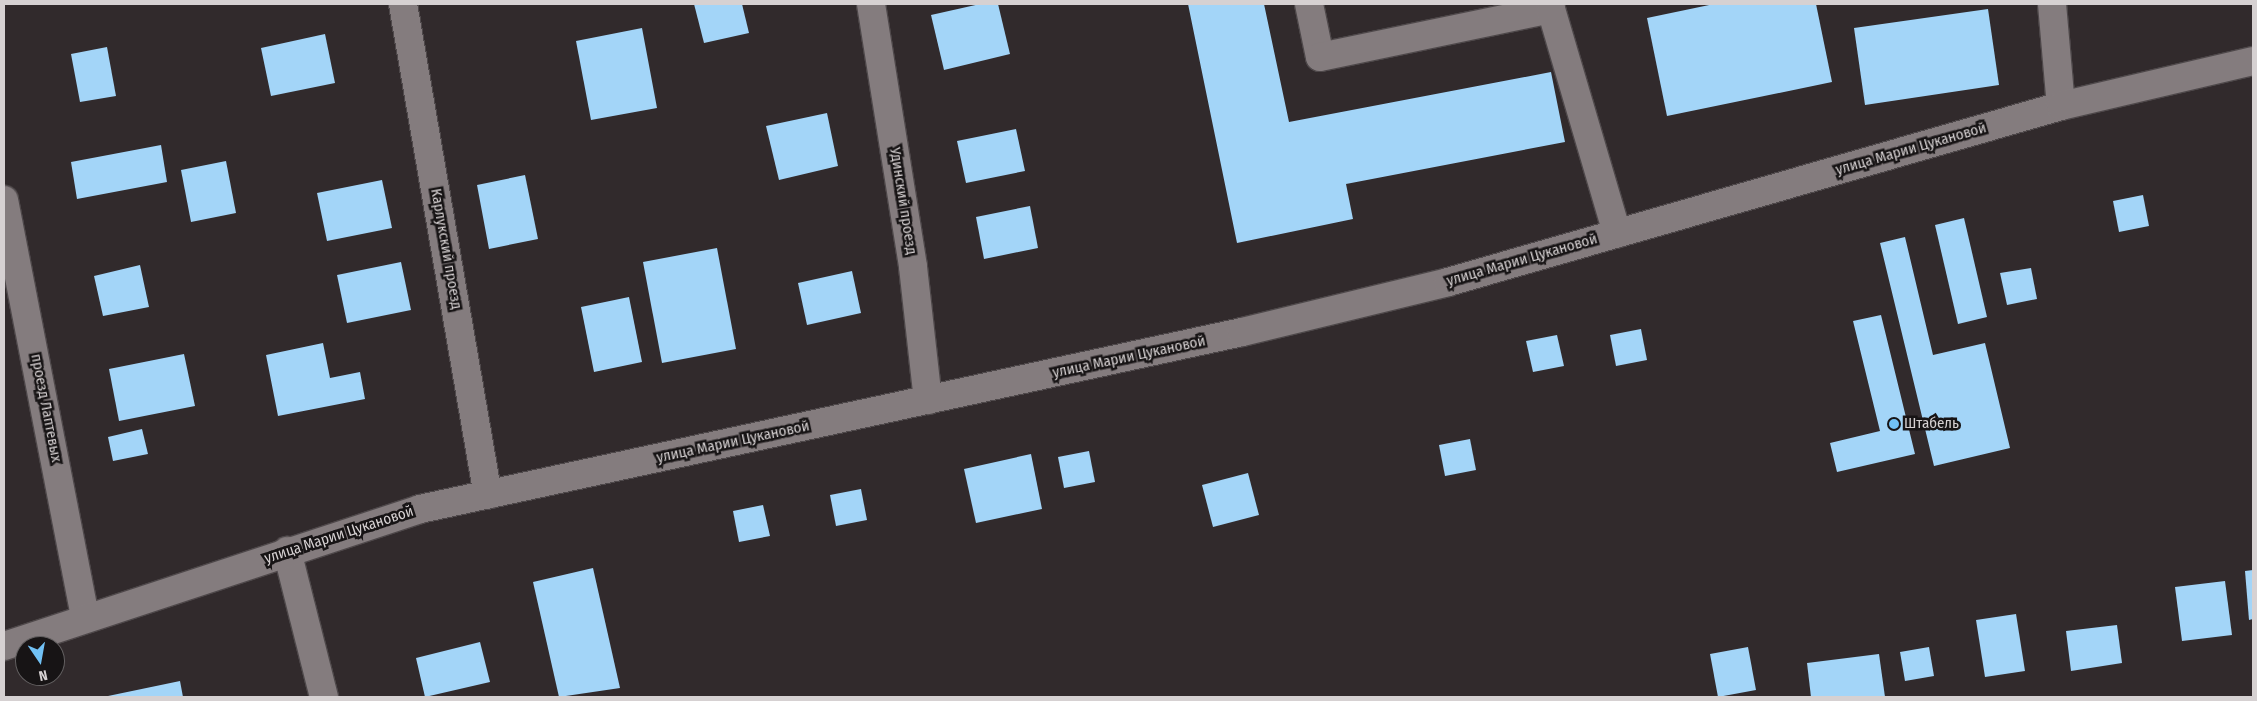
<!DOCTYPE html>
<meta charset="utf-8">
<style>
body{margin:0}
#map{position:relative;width:2257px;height:701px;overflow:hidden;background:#312a2c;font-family:"Fira Sans Condensed",sans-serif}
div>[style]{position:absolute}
.building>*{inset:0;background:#a3d5f8}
.roads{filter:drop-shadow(1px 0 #4e484a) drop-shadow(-1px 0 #4e484a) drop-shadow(0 1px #4e484a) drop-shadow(0 -1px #4e484a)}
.minor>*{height:28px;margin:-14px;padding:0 14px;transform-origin:14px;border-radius:14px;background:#847c7e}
.dots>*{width:14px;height:14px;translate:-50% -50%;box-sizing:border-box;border:2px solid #171415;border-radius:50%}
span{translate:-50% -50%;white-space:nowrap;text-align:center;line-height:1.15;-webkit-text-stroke:5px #171415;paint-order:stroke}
.street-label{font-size:15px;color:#d6d1d2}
.poi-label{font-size:15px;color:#d6d1d2}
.left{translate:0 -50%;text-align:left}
.frame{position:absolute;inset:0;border:5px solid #d6d1d2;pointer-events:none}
.north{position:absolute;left:15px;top:636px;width:50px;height:50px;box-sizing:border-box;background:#171415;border:1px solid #636061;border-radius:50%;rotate:168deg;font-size:14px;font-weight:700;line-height:20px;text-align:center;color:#d6d1d2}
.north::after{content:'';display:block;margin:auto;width:18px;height:22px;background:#71c1f5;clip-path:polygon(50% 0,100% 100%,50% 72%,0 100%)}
</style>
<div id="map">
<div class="building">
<div style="clip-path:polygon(694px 4px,742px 4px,749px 33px,704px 43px)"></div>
<div style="clip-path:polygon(980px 4px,998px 4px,1010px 54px,944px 70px,931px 15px)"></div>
<div style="clip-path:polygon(1188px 4px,1264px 4px,1289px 122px,1551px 72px,1565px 142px,1346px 184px,1353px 219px,1237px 243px)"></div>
<div style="clip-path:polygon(1714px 4px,1816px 4px,1832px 82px,1667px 116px,1647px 18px)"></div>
<div style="clip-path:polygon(1988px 9px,1999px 85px,1865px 105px,1854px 28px)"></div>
<div style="clip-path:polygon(642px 28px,657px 108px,591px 120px,576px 41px)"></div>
<div style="clip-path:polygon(325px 34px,335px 83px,271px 96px,261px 48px)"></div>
<div style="clip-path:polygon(107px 47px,116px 96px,80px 102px,71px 54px)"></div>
<div style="clip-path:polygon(827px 113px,838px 166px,779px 180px,766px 126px)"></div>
<div style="clip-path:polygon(1016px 129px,1025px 171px,966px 183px,957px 141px)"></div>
<div style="clip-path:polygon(161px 145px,167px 182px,77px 199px,71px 162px)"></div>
<div style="clip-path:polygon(226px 161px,236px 213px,191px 222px,181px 170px)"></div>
<div style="clip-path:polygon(525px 175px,538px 239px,489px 249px,477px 185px)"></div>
<div style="clip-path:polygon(382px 180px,392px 228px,327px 241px,317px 193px)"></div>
<div style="clip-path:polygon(2143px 195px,2149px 226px,2119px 232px,2113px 201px)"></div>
<div style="clip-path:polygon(1030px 206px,1038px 248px,984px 259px,976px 217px)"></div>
<div style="clip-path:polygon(1964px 218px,1987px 317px,1958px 324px,1935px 225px)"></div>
<div style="clip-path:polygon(1905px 237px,1933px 355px,1985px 343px,2010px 448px,1934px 466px,1880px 243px)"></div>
<div style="clip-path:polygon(717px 248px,736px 349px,662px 363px,643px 262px)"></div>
<div style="clip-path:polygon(401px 262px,411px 310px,347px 323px,337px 275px)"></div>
<div style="clip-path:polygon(140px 265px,149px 307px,103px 316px,94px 276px)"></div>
<div style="clip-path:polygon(2031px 268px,2037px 299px,2007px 305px,2000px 273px)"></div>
<div style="clip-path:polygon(852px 271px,861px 313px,807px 325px,798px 283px)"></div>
<div style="clip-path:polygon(629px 297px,642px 362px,594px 372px,581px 307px)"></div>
<div style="clip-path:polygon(1881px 315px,1915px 454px,1837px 472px,1830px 443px,1880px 431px,1853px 321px)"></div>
<div style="clip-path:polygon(1641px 329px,1647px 360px,1616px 366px,1610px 335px)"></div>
<div style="clip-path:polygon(1557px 335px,1564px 366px,1533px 372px,1526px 341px)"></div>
<div style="clip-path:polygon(323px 343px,330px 378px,360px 372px,365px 399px,278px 416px,266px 355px)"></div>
<div style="clip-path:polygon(184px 354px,195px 406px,119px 421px,109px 369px)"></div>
<div style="clip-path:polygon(142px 429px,148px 454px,113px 461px,108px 437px)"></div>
<div style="clip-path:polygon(1470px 439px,1476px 470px,1445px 476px,1439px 445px)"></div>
<div style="clip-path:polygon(1089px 451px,1095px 482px,1064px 488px,1058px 457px)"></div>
<div style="clip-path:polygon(1031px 454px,1042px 509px,976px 523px,964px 469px)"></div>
<div style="clip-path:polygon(1248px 473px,1259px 515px,1213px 527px,1202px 485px)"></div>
<div style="clip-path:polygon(861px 489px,867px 520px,836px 526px,830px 495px)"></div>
<div style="clip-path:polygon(763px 505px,770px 536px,739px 542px,733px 511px)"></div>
<div style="clip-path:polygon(593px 568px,620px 688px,559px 697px,533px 582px)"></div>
<div style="clip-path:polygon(2253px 570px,2253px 619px,2249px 620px,2245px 571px)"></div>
<div style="clip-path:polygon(2225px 581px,2232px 635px,2182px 641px,2175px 587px)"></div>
<div style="clip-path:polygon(2016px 614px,2025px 671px,1985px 677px,1976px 620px)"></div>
<div style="clip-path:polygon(2117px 625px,2122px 663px,2071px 671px,2066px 631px)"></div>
<div style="clip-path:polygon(480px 642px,490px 682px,425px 697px,416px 658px)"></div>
<div style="clip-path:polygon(1748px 647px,1756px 690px,1718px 697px,1710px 654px)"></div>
<div style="clip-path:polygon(1929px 647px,1934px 676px,1905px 681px,1900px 652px)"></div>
<div style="clip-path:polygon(1879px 654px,1885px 697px,1811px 697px,1807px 663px)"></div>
<div style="clip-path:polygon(180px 681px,183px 697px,108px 697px,108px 696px)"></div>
</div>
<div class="roads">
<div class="minor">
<div style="left:403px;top:4px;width:498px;rotate:80.2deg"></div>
<div style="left:871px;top:4px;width:266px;rotate:80.9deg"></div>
<div style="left:913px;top:267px;width:134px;rotate:83.6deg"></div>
<div style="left:1309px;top:4px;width:54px;rotate:78.3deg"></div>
<div style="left:1320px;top:57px;width:236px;rotate:-11.7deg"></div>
<div style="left:1551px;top:9px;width:234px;rotate:73.6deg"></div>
<div style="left:2052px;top:4px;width:102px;rotate:85deg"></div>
<div style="left:4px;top:200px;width:425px;rotate:79deg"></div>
<div style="left:287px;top:551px;width:151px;rotate:75.8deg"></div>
<div style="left:4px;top:646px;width:438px;rotate:-18.2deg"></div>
<div style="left:420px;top:509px;width:841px;rotate:-12.15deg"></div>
<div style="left:1242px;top:332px;width:212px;rotate:-13.6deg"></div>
<div style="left:1448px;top:282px;width:638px;rotate:-16.02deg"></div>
<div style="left:2061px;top:106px;width:197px;rotate:-13.2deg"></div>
</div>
</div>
<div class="dots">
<div style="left:1894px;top:424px;background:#71c1f5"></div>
</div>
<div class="street-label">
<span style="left:1911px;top:149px;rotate:-16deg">улица Марии Цукановой</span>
<span style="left:903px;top:201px;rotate:81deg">Удинский проезд</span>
<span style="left:446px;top:249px;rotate:80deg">Карлукский проезд</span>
<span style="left:1522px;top:260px;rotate:-16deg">улица Марии Цукановой</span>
<span style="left:1129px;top:357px;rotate:-12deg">улица Марии Цукановой</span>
<span style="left:46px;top:408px;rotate:79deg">проезд Лаптевых</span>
<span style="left:733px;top:442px;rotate:-12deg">улица Марии Цукановой</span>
<span style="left:339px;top:535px;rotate:-18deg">улица Марии Цукановой</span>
</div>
<div class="poi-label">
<span class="left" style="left:1904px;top:424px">Штабель</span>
</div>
<div class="frame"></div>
<div class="north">N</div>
</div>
